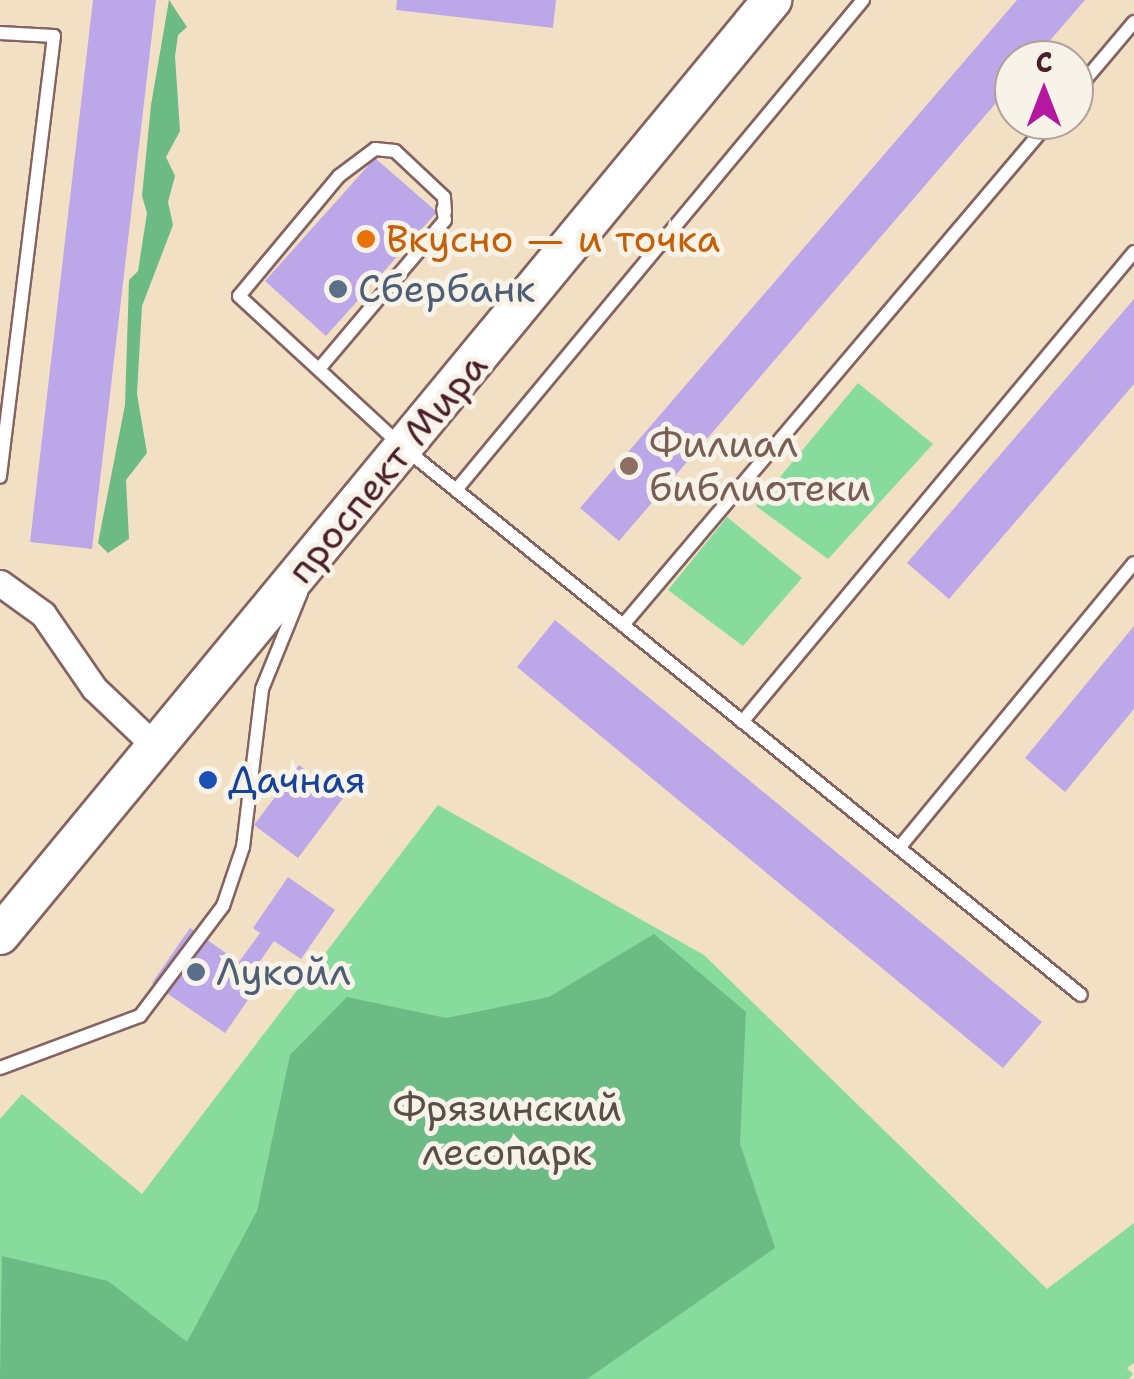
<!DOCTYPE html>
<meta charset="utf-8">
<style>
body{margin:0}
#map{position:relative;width:1134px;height:1379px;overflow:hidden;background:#f2e0c4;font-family:"Shantell Sans",sans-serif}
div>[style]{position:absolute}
.green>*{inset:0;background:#87db9d}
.forest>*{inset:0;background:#6dbb84}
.building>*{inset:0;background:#bca8e9}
.roads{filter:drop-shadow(2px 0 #856361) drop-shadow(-2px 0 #856361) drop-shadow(0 2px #856361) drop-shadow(0 -2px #856361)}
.service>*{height:12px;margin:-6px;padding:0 6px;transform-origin:6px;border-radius:6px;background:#fff}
.minor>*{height:25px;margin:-12.5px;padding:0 12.5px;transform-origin:12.5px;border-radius:12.5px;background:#fff}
.primary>*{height:38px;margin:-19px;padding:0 19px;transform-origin:19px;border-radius:19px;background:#fff}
.dots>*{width:28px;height:28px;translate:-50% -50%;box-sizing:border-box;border:5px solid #f7f3e8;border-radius:50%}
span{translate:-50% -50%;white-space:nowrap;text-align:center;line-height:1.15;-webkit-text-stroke:10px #f7f3e8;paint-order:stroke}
.food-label{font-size:38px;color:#c56008}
.left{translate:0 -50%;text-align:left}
.service-label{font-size:38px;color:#4e5e75}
.education-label{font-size:38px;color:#785e54}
.street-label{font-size:38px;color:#4a1f2b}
.transit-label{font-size:38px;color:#164399}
.park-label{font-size:38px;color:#594e48}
.north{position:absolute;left:994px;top:40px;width:100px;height:100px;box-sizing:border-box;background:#f7f3e8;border:2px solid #b29e9c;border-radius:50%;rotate:0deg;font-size:28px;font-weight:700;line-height:40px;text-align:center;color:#4a1f2b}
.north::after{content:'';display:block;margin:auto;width:35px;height:45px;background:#b5179e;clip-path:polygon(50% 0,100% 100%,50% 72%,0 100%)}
</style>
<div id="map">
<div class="green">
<div style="clip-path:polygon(858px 383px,933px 444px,828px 559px,756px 506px)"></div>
<div style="clip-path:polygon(727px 517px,802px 578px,743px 646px,668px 590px)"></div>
<div style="clip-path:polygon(438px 805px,704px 955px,1047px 1289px,1134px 1223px,1134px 1363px,1127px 1368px,1133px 1374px,1129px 1379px,0 1379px,0 1119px,22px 1094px,142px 1194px)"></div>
</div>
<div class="forest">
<div style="clip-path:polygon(169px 0,187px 27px,178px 35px,175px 56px,180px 131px,166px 157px,175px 176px,168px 202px,173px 225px,142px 306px,137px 394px,147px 453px,126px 480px,129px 539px,108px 553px,98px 543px,125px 405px,129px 280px,138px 271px,147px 213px,142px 196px,151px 105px)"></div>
<div style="clip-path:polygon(654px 934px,746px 1012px,740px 1144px,775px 1248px,587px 1379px,0 1379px,2px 1256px,108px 1281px,187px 1342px,257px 1211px,290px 1055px,347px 997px,446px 1018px,549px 997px)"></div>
</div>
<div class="building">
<div style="clip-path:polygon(93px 0,156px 0,92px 549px,30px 542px)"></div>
<div style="clip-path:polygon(397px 0,556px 0,553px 28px,396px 10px)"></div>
<div style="clip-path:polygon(1017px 0,1085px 0,1033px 60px,1014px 60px,1014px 82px,619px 541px,580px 508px)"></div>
<div style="clip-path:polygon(375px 158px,437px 212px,326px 336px,265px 281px)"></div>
<div style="clip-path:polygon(1134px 299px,1134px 384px,949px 599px,907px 563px)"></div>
<div style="clip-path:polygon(555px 620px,1042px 1022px,1003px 1068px,517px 667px)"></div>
<div style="clip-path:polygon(1134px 626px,1134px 709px,1065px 792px,1025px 758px)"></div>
<div style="clip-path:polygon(299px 765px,343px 798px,298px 858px,254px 825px)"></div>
<div style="clip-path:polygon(288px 877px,335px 910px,301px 959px,274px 941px,252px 973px,262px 980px,225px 1033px,152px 983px,190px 928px,239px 962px,260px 933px,253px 928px)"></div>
</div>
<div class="roads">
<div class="service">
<div style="left:0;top:33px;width:54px;rotate:3.2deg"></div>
<div style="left:54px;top:36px;width:444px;rotate:97deg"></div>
<div style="left:1074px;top:93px;width:93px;rotate:-49.8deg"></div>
<div style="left:445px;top:212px;width:15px;rotate:-94deg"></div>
<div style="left:444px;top:197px;width:67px;rotate:-136.8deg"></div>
<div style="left:395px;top:151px;width:20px;rotate:-174deg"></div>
<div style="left:375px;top:149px;width:45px;rotate:143.1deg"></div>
<div style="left:339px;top:176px;width:156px;rotate:129.8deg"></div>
<div style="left:239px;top:296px;width:224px;rotate:42.7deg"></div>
<div style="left:404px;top:448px;width:870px;rotate:38.94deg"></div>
<div style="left:319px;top:369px;width:195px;rotate:-49.8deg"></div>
<div style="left:445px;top:220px;width:11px;rotate:-100deg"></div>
<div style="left:456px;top:490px;width:637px;rotate:-50.29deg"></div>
<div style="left:623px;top:625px;width:662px;rotate:-49.72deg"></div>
<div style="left:742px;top:722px;width:612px;rotate:-50.17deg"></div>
<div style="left:899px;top:848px;width:369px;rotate:-50.5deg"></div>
<div style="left:0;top:1068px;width:149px;rotate:-20.4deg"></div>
<div style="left:140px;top:1016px;width:138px;rotate:-53deg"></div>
<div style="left:223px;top:906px;width:62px;rotate:-71.3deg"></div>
<div style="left:243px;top:847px;width:159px;rotate:-83.1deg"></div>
<div style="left:262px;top:689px;width:104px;rotate:-67.9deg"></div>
</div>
<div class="minor">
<div style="left:0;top:583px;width:53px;rotate:35.8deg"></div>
<div style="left:43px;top:614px;width:90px;rotate:55.4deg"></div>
<div style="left:94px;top:688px;width:87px;rotate:43.6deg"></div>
</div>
<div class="primary">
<div style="left:0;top:935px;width:1213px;rotate:-50.45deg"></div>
</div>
</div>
<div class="dots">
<div style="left:366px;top:239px;background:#e8710a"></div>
<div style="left:338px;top:289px;background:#5c6f8a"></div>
<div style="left:629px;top:466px;background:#8d6e63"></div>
<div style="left:208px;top:780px;background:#1a4fb4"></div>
<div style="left:196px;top:972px;background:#5c6f8a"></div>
</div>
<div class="food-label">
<span class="left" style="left:386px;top:239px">Вкусно — и точка</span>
</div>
<div class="service-label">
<span class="left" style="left:358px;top:289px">Сбербанк</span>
<span class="left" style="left:216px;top:972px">Лукойл</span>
</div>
<div class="education-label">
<span class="left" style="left:649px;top:466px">Филиал<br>библиотеки</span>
</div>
<div class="street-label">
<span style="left:387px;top:468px;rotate:-50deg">проспект Мира</span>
</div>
<div class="transit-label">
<span class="left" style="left:228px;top:780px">Дачная</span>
</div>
<div class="park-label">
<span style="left:507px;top:1130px">Фрязинский<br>лесопарк</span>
</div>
<div class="north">С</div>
</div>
